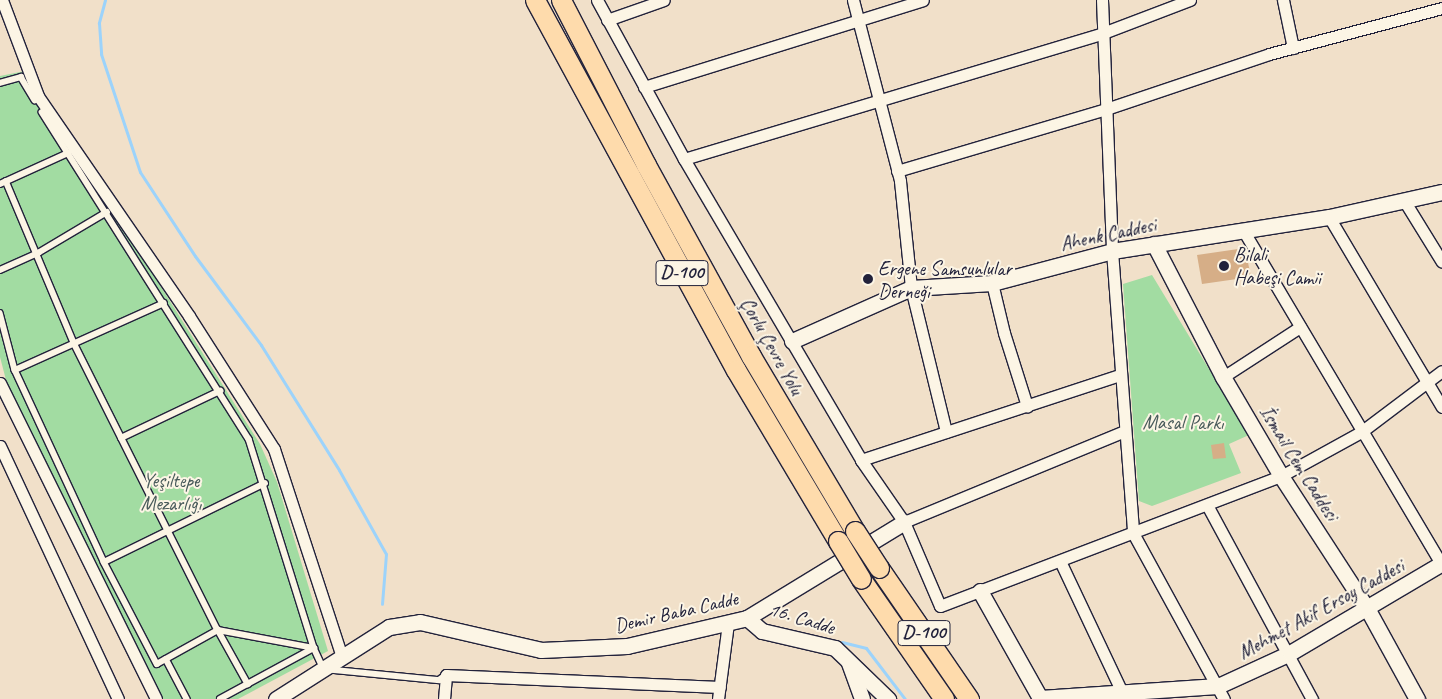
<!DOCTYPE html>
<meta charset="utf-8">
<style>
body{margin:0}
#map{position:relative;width:1442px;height:699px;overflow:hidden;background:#f1e0c9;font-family:Caveat,sans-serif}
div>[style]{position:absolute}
.green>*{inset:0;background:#a2dca2}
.stream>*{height:3px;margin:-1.5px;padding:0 1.5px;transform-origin:1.5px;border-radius:1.5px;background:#9cd3fb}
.building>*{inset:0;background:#d6ae87}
.roads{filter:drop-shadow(1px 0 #22223b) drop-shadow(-1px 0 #22223b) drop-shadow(0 1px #22223b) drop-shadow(0 -1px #22223b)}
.service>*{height:5.5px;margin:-2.75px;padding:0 2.75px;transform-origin:2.75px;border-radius:2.75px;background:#fcf5e5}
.minor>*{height:11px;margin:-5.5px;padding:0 5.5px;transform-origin:5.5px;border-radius:5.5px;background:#fcf5e5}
.tertiary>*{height:15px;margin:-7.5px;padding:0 7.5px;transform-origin:7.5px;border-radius:7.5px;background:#fcf5e5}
.trunk>*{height:19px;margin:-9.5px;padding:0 9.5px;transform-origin:9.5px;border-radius:9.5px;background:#fedbac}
.bridges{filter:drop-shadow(1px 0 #22223b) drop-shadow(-1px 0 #22223b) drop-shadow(0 1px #22223b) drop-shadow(0 -1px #22223b)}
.trunk-bridge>*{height:19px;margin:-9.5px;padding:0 9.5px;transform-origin:9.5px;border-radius:9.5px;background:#fedbac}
.dots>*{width:14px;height:14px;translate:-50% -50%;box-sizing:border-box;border:2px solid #fcf5e5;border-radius:50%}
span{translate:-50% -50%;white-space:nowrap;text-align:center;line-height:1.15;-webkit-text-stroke:4px #fcf5e5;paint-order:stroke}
.shield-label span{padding:1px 4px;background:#fcf5e5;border:1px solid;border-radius:4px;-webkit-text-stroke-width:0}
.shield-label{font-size:19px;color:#22223b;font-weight:700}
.street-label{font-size:20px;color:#22223b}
.poi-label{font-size:20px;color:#22223b}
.left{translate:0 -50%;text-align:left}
.park-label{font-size:20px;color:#485a5a}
</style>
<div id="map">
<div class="green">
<div style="clip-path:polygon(25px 71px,260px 444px,277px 482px,328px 651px,238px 699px,162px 699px,133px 645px,6px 380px,0 357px,0 76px)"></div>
<div style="clip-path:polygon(1152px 275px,1249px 435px,1229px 444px,1241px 473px,1152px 506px,1139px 501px,1123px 284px)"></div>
</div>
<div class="stream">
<div style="left:105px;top:0;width:24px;rotate:105deg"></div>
<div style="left:99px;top:23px;width:31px;rotate:86deg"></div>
<div style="left:101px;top:54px;width:124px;rotate:71.7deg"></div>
<div style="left:140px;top:172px;width:100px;rotate:56.8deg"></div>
<div style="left:195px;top:256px;width:111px;rotate:53.4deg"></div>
<div style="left:261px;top:345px;width:147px;rotate:58deg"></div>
<div style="left:339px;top:470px;width:96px;rotate:60.8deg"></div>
<div style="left:386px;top:554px;width:50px;rotate:94.6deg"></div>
<div style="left:842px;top:642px;width:25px;rotate:14deg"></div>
<div style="left:866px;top:648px;width:64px;rotate:52.6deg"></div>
</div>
<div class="building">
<div style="clip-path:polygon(1245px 248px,1251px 277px,1202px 284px,1197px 255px)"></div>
<div style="clip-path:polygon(1224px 443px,1226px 458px,1213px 459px,1211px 445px)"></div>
</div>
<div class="roads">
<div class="service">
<div style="left:0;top:83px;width:22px;rotate:-16deg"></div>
<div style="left:21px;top:77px;width:27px;rotate:59deg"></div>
<div style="left:42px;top:112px;width:387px;rotate:57.7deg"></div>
<div style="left:249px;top:439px;width:219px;rotate:72.7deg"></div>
<div style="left:314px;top:648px;width:23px;rotate:65deg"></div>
<div style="left:324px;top:669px;width:116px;rotate:5.5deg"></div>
<div style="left:439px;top:680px;width:9px;rotate:-36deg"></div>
<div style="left:6px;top:181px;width:176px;rotate:67.2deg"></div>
<div style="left:74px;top:343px;width:321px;rotate:63.4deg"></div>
<div style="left:218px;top:630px;width:62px;rotate:60.9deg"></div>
<div style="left:0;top:184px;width:75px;rotate:-24.5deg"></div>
<div style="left:0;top:270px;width:42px;rotate:-24.1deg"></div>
<div style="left:38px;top:253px;width:80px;rotate:-30.7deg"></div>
<div style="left:0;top:313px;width:59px;rotate:75.3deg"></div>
<div style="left:15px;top:370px;width:212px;rotate:65.1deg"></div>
<div style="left:104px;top:562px;width:115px;rotate:62.5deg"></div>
<div style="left:157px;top:664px;width:70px;rotate:-29.1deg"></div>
<div style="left:218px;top:630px;width:98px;rotate:10.6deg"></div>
<div style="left:15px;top:370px;width:163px;rotate:-24.2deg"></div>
<div style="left:121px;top:438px;width:110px;rotate:-25.4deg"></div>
<div style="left:104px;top:562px;width:179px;rotate:-26.1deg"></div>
<div style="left:166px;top:659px;width:45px;rotate:62.3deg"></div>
<div style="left:220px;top:699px;width:107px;rotate:-28.5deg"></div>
</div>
<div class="minor">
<div style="left:2px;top:0;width:103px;rotate:69.4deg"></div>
<div style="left:38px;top:96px;width:267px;rotate:55.5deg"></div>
<div style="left:189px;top:316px;width:158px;rotate:57.4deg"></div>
<div style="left:274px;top:449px;width:219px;rotate:71.9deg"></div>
<div style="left:597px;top:0;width:181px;rotate:61.3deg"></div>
<div style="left:684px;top:159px;width:349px;rotate:59.5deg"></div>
<div style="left:861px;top:460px;width:75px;rotate:55.3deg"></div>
<div style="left:904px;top:522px;width:91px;rotate:66.8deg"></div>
<div style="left:940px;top:606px;width:365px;rotate:-20.9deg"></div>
<div style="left:1281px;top:476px;width:91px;rotate:-28.8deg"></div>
<div style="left:1361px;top:432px;width:101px;rotate:-37deg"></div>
<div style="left:853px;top:0;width:187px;rotate:75.4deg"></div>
<div style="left:900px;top:181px;width:108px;rotate:84.1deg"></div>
<div style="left:911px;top:288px;width:148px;rotate:76.3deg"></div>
<div style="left:1102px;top:0;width:251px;rotate:87.7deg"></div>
<div style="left:1112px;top:251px;width:283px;rotate:85.7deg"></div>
<div style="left:1133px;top:533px;width:189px;rotate:61.3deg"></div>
<div style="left:1283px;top:0;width:49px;rotate:78.2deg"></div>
<div style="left:607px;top:20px;width:60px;rotate:-19.3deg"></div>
<div style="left:644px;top:87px;width:292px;rotate:-17.3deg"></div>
<div style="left:684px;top:159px;width:438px;rotate:-16.7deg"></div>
<div style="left:1103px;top:33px;width:93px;rotate:-20.8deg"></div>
<div style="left:897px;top:171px;width:218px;rotate:-16.5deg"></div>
<div style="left:1106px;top:109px;width:172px;rotate:-18.6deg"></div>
<div style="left:1269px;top:54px;width:179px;rotate:-14.9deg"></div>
<div style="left:1405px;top:202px;width:70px;rotate:58.3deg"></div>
<div style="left:1329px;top:217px;width:221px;rotate:59.3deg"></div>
<div style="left:1243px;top:230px;width:390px;rotate:59.3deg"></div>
<div style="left:992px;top:283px;width:51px;rotate:76.5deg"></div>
<div style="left:1004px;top:333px;width:77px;rotate:72.5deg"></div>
<div style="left:1223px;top:377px;width:92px;rotate:-33deg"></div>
<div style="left:0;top:383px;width:352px;rotate:63.7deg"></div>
<div style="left:0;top:446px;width:279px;rotate:65deg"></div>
<div style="left:861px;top:460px;width:273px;rotate:-18.2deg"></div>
<div style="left:1207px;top:505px;width:221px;rotate:61.6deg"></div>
<div style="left:904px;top:522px;width:239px;rotate:-22.4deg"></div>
<div style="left:1060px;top:561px;width:143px;rotate:64.7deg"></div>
<div style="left:444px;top:699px;width:24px;rotate:-85deg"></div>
<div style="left:446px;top:675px;width:274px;rotate:2.5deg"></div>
<div style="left:718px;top:699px;width:77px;rotate:-82.5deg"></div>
</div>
<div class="tertiary">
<div style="left:1154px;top:244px;width:150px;rotate:62.6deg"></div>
<div style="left:1223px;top:377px;width:115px;rotate:59.6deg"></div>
<div style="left:1281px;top:476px;width:160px;rotate:57deg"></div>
<div style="left:1368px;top:610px;width:102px;rotate:61.2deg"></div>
<div style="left:792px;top:341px;width:130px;rotate:-24deg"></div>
<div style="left:911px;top:288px;width:81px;rotate:-3.5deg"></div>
<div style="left:992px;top:283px;width:124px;rotate:-14.9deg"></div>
<div style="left:1112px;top:251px;width:220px;rotate:-8.9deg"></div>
<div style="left:1329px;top:217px;width:116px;rotate:-12.5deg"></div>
<div style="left:980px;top:591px;width:123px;rotate:60.7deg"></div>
<div style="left:1040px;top:698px;width:178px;rotate:-3.9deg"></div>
<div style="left:1218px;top:686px;width:79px;rotate:-24.6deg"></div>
<div style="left:1290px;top:653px;width:177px;rotate:-30.6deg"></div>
<div style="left:747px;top:618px;width:20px;rotate:41deg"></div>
<div style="left:762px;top:631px;width:75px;rotate:13.1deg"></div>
<div style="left:835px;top:648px;width:74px;rotate:43.9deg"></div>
<div style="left:849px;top:663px;width:38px;rotate:70deg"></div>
<div style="left:276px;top:699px;width:134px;rotate:-32.5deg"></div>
<div style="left:389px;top:627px;width:31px;rotate:-9deg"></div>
<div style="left:420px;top:622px;width:124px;rotate:13deg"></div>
<div style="left:541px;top:650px;width:86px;rotate:-2.7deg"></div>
<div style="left:627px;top:646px;width:123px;rotate:-13.1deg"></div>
<div style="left:747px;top:618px;width:184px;rotate:-31.4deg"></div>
</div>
<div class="trunk">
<div style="left:535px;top:0;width:421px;rotate:61.5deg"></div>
<div style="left:736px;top:370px;width:199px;rotate:59.2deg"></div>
<div style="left:561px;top:0;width:186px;rotate:62.7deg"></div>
<div style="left:646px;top:165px;width:218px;rotate:61.2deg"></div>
<div style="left:751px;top:356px;width:204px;rotate:59.3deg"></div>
<div style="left:879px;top:568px;width:159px;rotate:55.5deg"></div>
<div style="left:861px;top:579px;width:146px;rotate:55.3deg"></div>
</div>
</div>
<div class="bridges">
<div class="trunk-bridge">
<div style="left:855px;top:531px;width:44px;rotate:57deg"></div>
<div style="left:838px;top:541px;width:44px;rotate:58.8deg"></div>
</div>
</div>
<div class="dots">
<div style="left:1224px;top:266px;background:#22223b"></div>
<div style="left:868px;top:279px;background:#22223b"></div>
</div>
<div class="shield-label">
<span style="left:682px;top:273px">D-100</span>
<span style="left:924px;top:633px">D-100</span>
</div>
<div class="street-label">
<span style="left:1108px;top:234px;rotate:-12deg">Ahenk Caddesi</span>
<span style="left:772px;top:346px;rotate:61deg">Çorlu Çevre Yolu</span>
<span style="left:1299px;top:463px;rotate:58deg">İsmail Cem Caddesi</span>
<span style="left:1321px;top:609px;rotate:-29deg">Mehmet Akif Ersoy Caddesi</span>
<span style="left:676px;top:612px;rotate:-13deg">Demir Baba Cadde</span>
<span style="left:802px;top:618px;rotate:17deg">16. Cadde</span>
</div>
<div class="poi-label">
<span class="left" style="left:1234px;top:266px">Bilali<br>Habeşi Camii</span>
<span class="left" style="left:878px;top:280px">Ergene Samsunlular<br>Derneği</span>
</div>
<div class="park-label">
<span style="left:1183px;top:422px">Masal Parkı</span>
<span style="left:171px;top:492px">Yeşiltepe<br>Mezarlığı</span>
</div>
</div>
